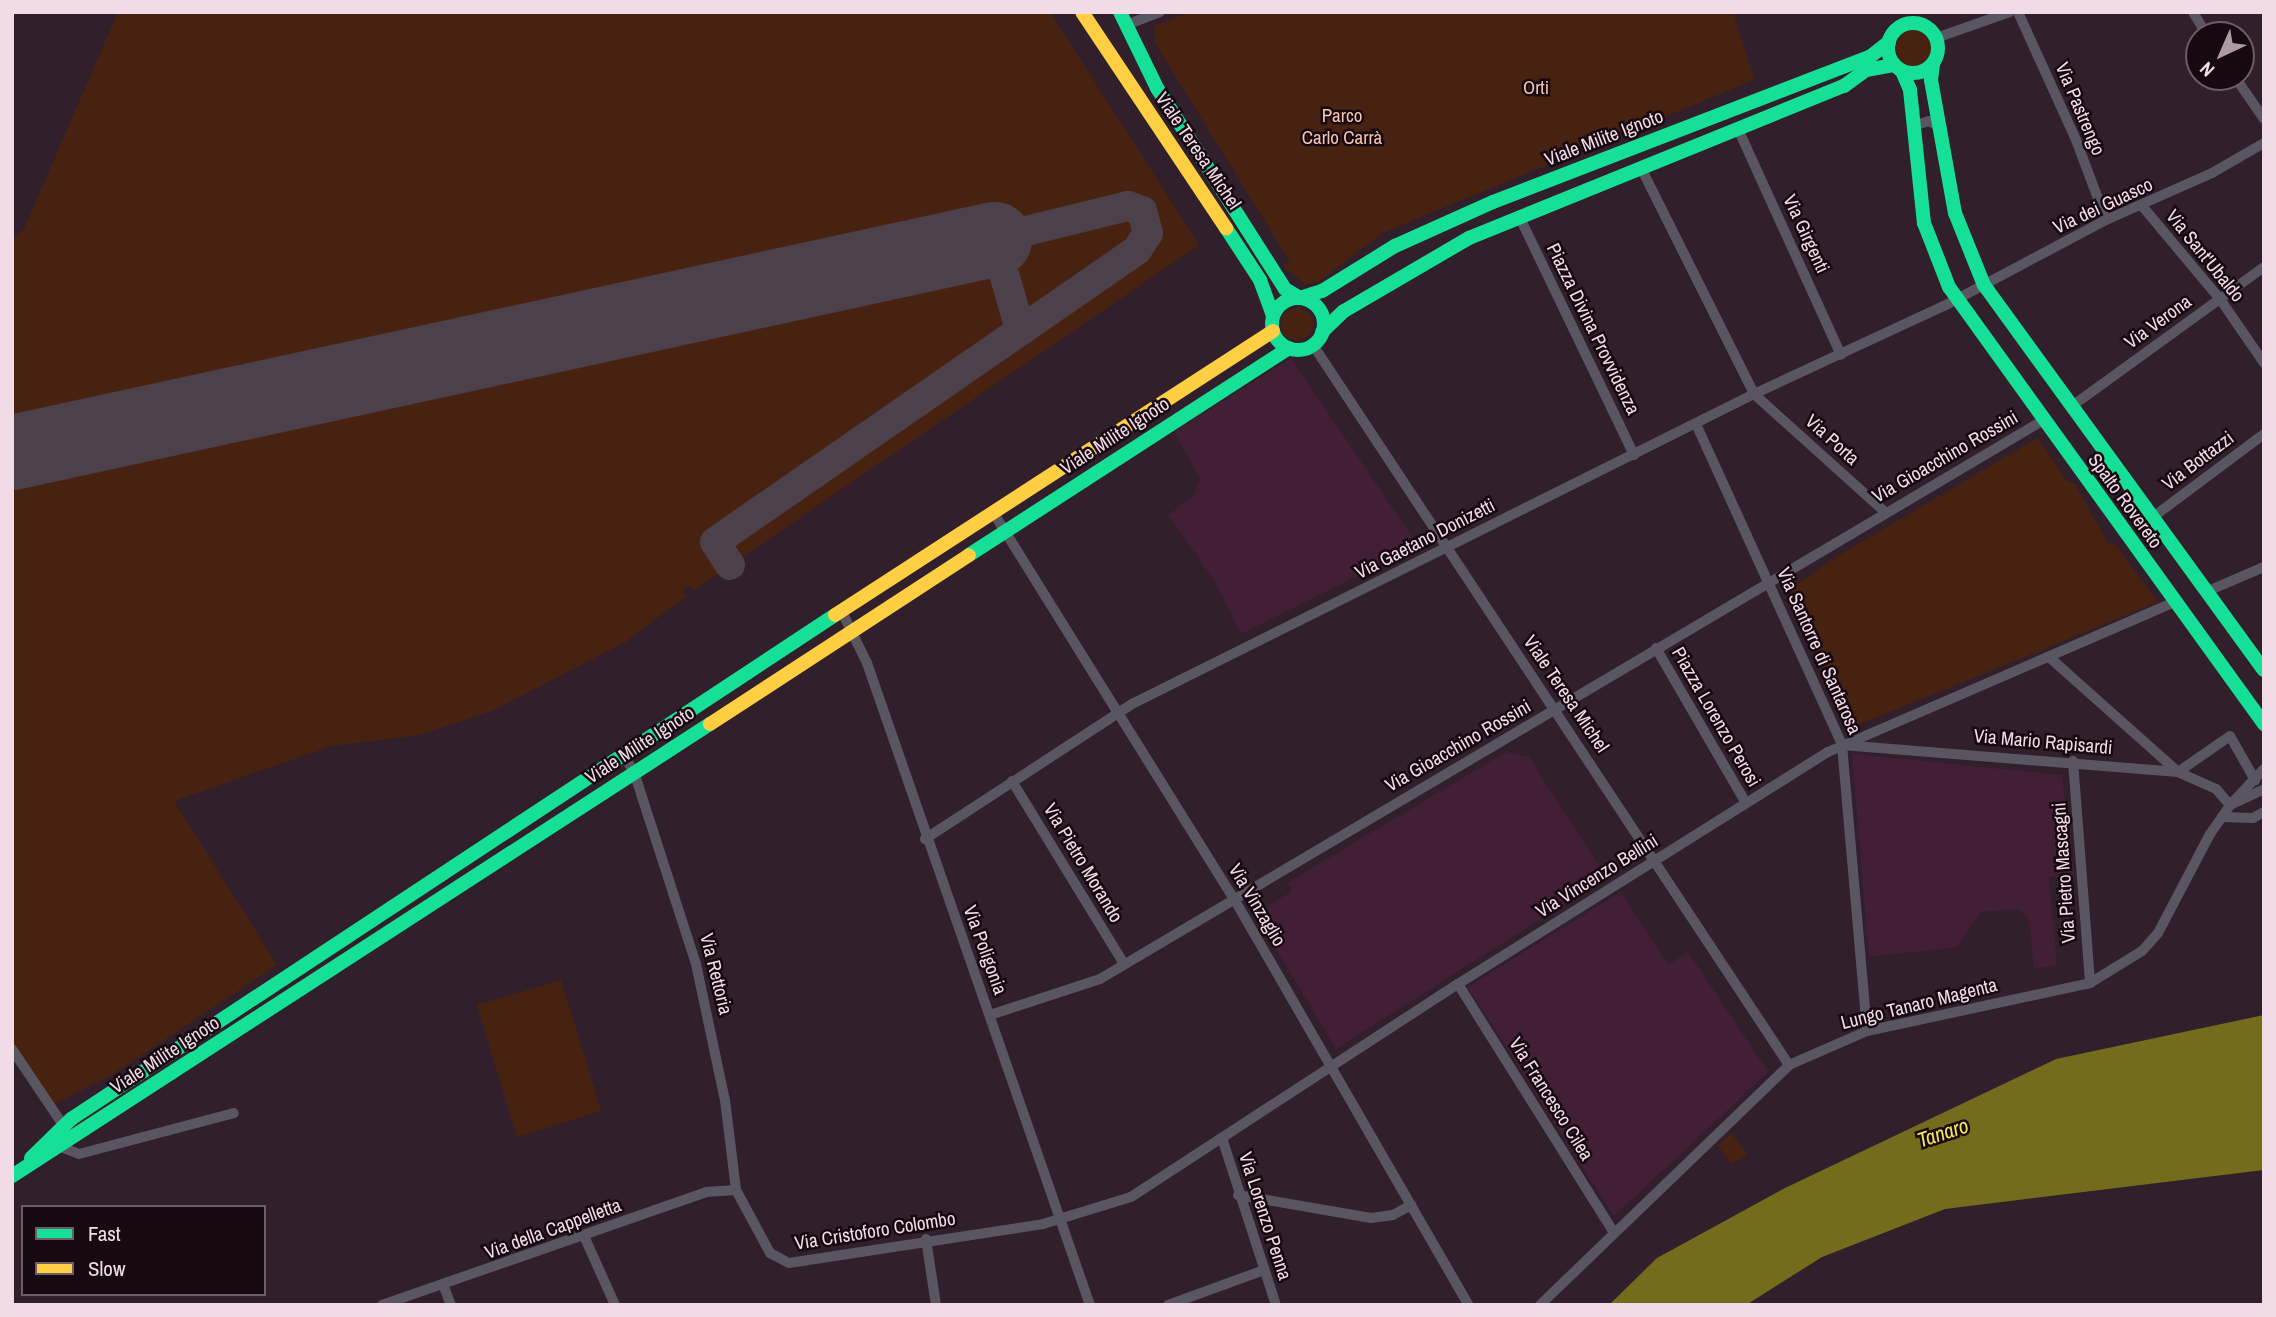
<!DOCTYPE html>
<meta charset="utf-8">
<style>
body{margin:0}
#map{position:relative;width:2276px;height:1317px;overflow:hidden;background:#31202b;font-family:"Archivo Narrow",sans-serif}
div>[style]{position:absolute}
.built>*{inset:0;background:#421f35}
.green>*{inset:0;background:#482211}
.round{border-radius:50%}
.water>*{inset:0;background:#736c1c}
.taxiway>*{height:30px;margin:-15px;padding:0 15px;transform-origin:15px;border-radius:15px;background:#4c404a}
.runway>*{height:75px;margin:-37.5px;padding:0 37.5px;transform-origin:37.5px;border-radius:37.5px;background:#4c404a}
.street>*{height:10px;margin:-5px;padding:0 5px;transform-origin:5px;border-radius:5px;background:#595662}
.fast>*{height:14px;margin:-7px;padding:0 7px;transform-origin:7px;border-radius:7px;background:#16e098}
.fast>.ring{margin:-7px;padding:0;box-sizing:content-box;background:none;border:14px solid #16e098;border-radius:50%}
.slow>*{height:14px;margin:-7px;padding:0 7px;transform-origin:7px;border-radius:7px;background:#ffcf43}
span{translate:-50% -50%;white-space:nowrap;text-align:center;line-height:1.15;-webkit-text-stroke:5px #170911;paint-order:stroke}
.park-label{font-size:19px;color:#f7c5af}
.street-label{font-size:19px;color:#f1dbe7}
.water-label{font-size:21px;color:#f4e958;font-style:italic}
.frame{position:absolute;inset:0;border:14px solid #f1dbe7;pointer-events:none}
.legend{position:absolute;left:21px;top:1205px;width:245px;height:91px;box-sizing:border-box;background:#170911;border:2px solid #6e5d67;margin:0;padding:9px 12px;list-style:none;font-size:21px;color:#f1dbe7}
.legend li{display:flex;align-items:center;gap:14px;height:35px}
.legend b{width:35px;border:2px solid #6e5d67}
.north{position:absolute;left:2185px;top:21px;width:70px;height:70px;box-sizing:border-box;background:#170911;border:2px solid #6e5d67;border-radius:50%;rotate:224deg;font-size:19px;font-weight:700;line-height:28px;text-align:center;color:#f1dbe7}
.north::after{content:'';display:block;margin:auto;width:24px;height:32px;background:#ae9aa5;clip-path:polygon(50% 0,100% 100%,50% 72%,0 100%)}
</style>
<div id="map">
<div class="built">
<div style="clip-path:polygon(1291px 358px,1418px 546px,1241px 634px,1217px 585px,1169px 515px,1194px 495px,1200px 478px,1174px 432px)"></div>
<div style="clip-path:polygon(1506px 752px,1529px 757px,1606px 877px,1336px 1049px,1255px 914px,1292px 891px,1287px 883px)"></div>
<div style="clip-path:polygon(1852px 754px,2062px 775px,2074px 875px,2049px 877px,2057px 965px,2034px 969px,2029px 918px,2019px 910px,2010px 909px,1981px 912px,1957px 947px,1869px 957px)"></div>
<div style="clip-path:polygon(1621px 892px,1668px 965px,1688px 952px,1768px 1072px,1614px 1216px,1468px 987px)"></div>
</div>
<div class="green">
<div style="clip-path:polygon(118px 12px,1050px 12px,1199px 245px,694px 590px,689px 585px,682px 591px,686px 596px,627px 641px,494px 710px,419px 735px,331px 746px,174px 801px,277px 965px,110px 1076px,54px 1104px,12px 1042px,12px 240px,24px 229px)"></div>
<div style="clip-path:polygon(1191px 12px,1733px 12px,1754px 80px,1384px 232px,1318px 282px,1306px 285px,1283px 266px,1290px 262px,1155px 43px,1154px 26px)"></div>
<div class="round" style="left:1896px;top:29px;width:38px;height:38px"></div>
<div class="round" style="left:1281px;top:308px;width:32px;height:32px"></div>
<div style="clip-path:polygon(2038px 438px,2067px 481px,2075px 484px,2108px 543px,2114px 543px,2158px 602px,1853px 727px,1787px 591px,1836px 557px)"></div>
<div style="clip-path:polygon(561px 980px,601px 1111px,517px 1137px,477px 1005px)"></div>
<div style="clip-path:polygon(1731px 1133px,1747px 1154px,1732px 1164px,1718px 1146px)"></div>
</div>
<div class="water">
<div style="clip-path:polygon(2264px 1015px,2264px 1170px,1945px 1209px,1822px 1257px,1746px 1305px,1609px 1305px,1657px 1258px,1785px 1188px,2056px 1059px)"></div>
</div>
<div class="taxiway">
<div style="left:730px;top:565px;width:27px;rotate:-123deg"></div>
<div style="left:715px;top:542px;width:513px;rotate:-34.68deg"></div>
<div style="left:1137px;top:250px;width:20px;rotate:-57deg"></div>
<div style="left:1148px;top:233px;width:23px;rotate:-105deg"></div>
<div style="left:1142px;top:211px;width:15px;rotate:-160deg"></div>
<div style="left:1128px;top:206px;width:138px;rotate:166.2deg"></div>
<div style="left:994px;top:239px;width:94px;rotate:73.9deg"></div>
</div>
<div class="runway">
<div style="left:12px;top:452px;width:1005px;rotate:-12.24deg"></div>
</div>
<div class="street">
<div style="left:2018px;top:12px;width:141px;rotate:65.6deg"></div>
<div style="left:2076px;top:140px;width:85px;rotate:69.4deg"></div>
<div style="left:2193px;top:12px;width:27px;rotate:59deg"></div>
<div style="left:1126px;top:25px;width:36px;rotate:-21deg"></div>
<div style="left:1936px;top:38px;width:78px;rotate:-19.4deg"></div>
<div style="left:2235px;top:77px;width:51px;rotate:55.4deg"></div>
<div style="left:1912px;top:126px;width:18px;rotate:-16deg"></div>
<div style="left:1929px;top:121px;width:15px;rotate:28deg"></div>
<div style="left:1738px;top:129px;width:248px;rotate:65.5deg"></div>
<div style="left:1641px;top:168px;width:253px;rotate:63.4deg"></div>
<div style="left:1754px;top:394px;width:176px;rotate:42deg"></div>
<div style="left:2143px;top:207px;width:120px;rotate:50.1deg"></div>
<div style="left:2220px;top:299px;width:78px;rotate:55.5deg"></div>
<div style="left:1520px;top:218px;width:263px;rotate:64.3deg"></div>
<div style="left:1313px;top:345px;width:863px;rotate:56.53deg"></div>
<div style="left:2072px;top:406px;width:237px;rotate:-35.9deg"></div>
<div style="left:1696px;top:424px;width:353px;rotate:65.5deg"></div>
<div style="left:1842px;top:745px;width:287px;rotate:85deg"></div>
<div style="left:993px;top:512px;width:454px;rotate:58.1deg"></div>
<div style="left:1233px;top:897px;width:471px;rotate:60deg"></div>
<div style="left:2153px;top:517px;width:139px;rotate:-36.8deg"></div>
<div style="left:2208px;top:591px;width:61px;rotate:-23.2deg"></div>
<div style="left:841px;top:610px;width:59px;rotate:63.9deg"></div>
<div style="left:867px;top:663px;width:680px;rotate:70.85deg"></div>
<div style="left:1656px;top:648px;width:179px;rotate:59.9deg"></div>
<div style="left:2049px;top:657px;width:173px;rotate:41.7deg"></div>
<div style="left:622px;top:753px;width:22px;rotate:58deg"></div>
<div style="left:634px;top:772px;width:202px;rotate:72.1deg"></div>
<div style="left:696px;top:964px;width:139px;rotate:78deg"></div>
<div style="left:725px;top:1100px;width:91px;rotate:83deg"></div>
<div style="left:2073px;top:761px;width:223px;rotate:85.6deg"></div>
<div style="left:2264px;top:769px;width:50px;rotate:133.4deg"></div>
<div style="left:2230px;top:805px;width:38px;rotate:-25deg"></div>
<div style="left:2178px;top:772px;width:63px;rotate:-34.7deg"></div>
<div style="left:2230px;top:736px;width:51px;rotate:60.4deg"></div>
<div style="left:1012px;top:781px;width:215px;rotate:58.5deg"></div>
<div style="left:2222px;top:817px;width:31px;rotate:2deg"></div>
<div style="left:2253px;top:818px;width:13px;rotate:-29deg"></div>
<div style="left:925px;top:839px;width:249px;rotate:-33.1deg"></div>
<div style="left:1134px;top:703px;width:693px;rotate:-26.49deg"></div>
<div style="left:1754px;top:394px;width:209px;rotate:-24.9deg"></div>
<div style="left:1944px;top:306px;width:183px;rotate:-28deg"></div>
<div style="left:2106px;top:220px;width:116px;rotate:-23.9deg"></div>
<div style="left:2212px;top:173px;width:60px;rotate:-30deg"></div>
<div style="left:1458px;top:984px;width:294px;rotate:57.9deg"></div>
<div style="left:990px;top:1015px;width:116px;rotate:-18.1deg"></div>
<div style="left:1100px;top:979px;width:1095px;rotate:-30.64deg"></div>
<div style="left:12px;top:1049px;width:99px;rotate:56.1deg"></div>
<div style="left:1222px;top:1138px;width:176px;rotate:72.1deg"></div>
<div style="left:61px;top:1147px;width:19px;rotate:21deg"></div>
<div style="left:79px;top:1154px;width:160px;rotate:-14.8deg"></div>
<div style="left:736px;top:1190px;width:72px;rotate:61.6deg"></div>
<div style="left:770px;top:1253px;width:21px;rotate:28deg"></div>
<div style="left:789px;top:1263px;width:257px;rotate:-8.7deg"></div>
<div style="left:1043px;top:1224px;width:92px;rotate:-17.1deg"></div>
<div style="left:1131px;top:1197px;width:390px;rotate:-33.1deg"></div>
<div style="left:1458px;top:984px;width:437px;rotate:-32.1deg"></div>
<div style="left:1828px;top:752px;width:378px;rotate:-23.4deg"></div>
<div style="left:1238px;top:1195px;width:135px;rotate:9.8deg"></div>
<div style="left:1371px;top:1218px;width:22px;rotate:-8deg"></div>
<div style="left:1393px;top:1215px;width:21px;rotate:-29deg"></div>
<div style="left:584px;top:1236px;width:76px;rotate:65.8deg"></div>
<div style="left:926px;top:1239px;width:67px;rotate:81.4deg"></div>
<div style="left:444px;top:1287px;width:19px;rotate:69deg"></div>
<div style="left:382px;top:1305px;width:343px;rotate:-19.2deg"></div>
<div style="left:706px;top:1192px;width:30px;rotate:-4deg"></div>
<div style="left:1168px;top:1305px;width:102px;rotate:-20deg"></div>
<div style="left:1540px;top:1305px;width:346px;rotate:-43.9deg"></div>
<div style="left:1789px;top:1065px;width:85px;rotate:-23.6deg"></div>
<div style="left:1867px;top:1031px;width:228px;rotate:-12.1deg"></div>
<div style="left:2090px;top:983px;width:61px;rotate:-31.6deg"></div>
<div style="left:2142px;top:951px;width:24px;rotate:-48deg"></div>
<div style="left:2158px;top:933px;width:112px;rotate:-62.3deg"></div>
<div style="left:2210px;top:834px;width:35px;rotate:-55deg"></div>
<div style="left:2230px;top:805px;width:21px;rotate:-131deg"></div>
<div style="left:2216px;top:789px;width:42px;rotate:-155.9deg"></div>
<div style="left:2178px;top:772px;width:334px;rotate:-175.4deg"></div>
</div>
<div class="fast">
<div style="left:1120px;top:12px;width:85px;rotate:64deg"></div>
<div style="left:1157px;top:88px;width:238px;rotate:57.5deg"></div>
<div style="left:1285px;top:289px;width:17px;rotate:31deg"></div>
<div style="left:1300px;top:298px;width:23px;rotate:-18deg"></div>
<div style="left:1322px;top:291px;width:86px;rotate:-31.7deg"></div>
<div style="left:1395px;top:246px;width:107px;rotate:-24.2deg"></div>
<div style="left:1493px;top:202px;width:405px;rotate:-21.1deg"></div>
<div style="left:1871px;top:56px;width:23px;rotate:-38deg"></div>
<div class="ring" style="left:1888px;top:23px;width:36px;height:36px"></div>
<div style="left:1933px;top:64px;width:16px;rotate:97deg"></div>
<div style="left:1931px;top:80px;width:135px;rotate:79.8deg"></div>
<div style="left:1955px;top:213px;width:78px;rotate:68.1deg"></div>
<div style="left:1984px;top:285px;width:476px;rotate:54deg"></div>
<div style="left:1902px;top:71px;width:21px;rotate:67deg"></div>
<div style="left:1910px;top:90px;width:134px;rotate:84deg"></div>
<div style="left:1924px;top:223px;width:69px;rotate:68.7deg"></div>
<div style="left:1949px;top:287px;width:539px;rotate:54.22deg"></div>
<div style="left:1226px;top:228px;width:62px;rotate:56.8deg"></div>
<div style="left:1260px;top:280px;width:38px;rotate:70deg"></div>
<div class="ring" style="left:1272px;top:298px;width:38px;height:38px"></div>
<div style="left:1322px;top:332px;width:30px;rotate:-44deg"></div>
<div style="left:1344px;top:311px;width:145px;rotate:-30.3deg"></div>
<div style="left:1469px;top:238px;width:405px;rotate:-22.1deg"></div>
<div style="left:1844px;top:86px;width:27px;rotate:-36deg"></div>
<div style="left:1866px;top:70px;width:29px;rotate:-10deg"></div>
<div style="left:969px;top:555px;width:381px;rotate:-32.9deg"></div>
<div style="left:31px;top:1158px;width:56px;rotate:-44.3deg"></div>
<div style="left:71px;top:1119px;width:915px;rotate:-33.41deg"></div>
<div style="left:12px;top:1176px;width:832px;rotate:-32.93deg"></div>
</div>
<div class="slow">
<div style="left:1082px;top:12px;width:260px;rotate:56.3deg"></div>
<div style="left:835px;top:615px;width:522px;rotate:-32.96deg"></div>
<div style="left:710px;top:724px;width:309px;rotate:-33.1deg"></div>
</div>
<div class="park-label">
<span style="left:1536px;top:88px">Orti</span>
<span style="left:1342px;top:127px">Parco<br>Carlo Carrà</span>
</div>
<div class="street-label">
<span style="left:2080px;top:109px;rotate:67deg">Via Pastrengo</span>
<span style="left:1604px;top:138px;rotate:-21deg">Viale Milite Ignoto</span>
<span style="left:1198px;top:151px;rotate:56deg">Viale Teresa Michel</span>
<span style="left:2103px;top:206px;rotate:-25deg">Via dei Guasco</span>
<span style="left:1806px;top:234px;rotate:65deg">Via Girgenti</span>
<span style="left:2205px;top:256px;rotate:51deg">Via Sant'Ubaldo</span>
<span style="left:2158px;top:322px;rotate:-36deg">Via Verona</span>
<span style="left:1593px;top:329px;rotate:64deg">Piazza Divina Provvidenza</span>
<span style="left:1115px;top:436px;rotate:-33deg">Viale Milite Ignoto</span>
<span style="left:1832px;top:440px;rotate:42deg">Via Porta</span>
<span style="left:1945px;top:457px;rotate:-30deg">Via Gioacchino Rossini</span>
<span style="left:2198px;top:461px;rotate:-37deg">Via Bottazzi</span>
<span style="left:2125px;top:501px;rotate:54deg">Spalto Rovereto</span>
<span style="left:1425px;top:539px;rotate:-27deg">Via Gaetano Donizetti</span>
<span style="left:1819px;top:651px;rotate:66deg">Via Santorre di Santarosa</span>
<span style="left:1566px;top:694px;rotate:56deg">Viale Teresa Michel</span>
<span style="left:1716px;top:717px;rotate:60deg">Piazza Lorenzo Perosi</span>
<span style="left:2043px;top:742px;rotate:5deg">Via Mario Rapisardi</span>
<span style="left:640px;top:745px;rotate:-33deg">Viale Milite Ignoto</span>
<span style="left:1458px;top:746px;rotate:-30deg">Via Gioacchino Rossini</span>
<span style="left:1083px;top:863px;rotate:59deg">Via Pietro Morando</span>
<span style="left:2064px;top:873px;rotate:-94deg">Via Pietro Mascagni</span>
<span style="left:1597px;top:876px;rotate:-32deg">Via Vincenzo Bellini</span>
<span style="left:1257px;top:905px;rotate:59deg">Via Vinzaglio</span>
<span style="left:985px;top:950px;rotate:70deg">Via Poligonia</span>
<span style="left:716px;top:974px;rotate:76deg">Via Rettoria</span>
<span style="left:1919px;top:1004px;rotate:-14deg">Lungo Tanaro Magenta</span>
<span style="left:165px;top:1055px;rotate:-33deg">Viale Milite Ignoto</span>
<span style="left:1551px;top:1099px;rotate:58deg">Via Francesco Cilea</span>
<span style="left:1265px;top:1216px;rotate:72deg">Via Lorenzo Penna</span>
<span style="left:553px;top:1229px;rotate:-20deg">Via della Cappelletta</span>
<span style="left:875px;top:1231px;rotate:-9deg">Via Cristoforo Colombo</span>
</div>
<div class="water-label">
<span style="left:1943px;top:1133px;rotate:-18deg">Tanaro</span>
</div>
<div class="frame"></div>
<ul class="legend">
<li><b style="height:9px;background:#16e098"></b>Fast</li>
<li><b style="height:9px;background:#ffcf43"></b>Slow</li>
</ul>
<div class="north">N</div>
</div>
